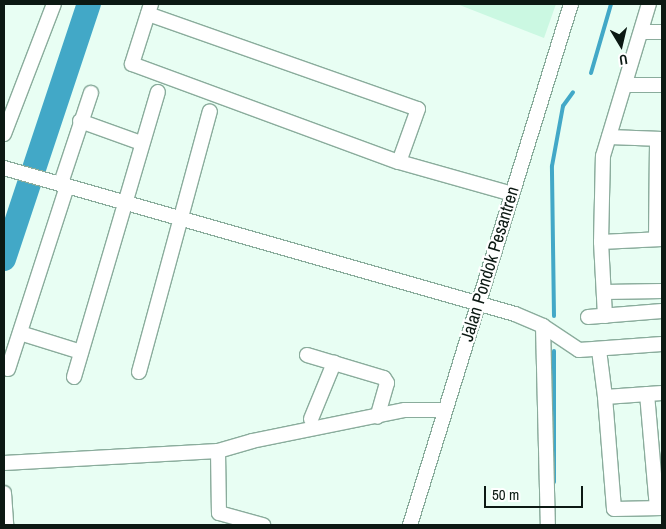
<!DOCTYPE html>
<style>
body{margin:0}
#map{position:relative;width:666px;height:529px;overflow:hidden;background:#e8fef3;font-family:"Archivo Narrow",sans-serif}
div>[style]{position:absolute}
.built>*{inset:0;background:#cbf8e2}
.stream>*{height:4px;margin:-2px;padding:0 2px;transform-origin:2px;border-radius:2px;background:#42a8c7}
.river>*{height:24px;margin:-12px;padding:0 12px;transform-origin:12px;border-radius:12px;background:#42a8c7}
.roads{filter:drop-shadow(1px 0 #8aac9c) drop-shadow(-1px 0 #8aac9c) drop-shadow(0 1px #8aac9c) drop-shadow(0 -1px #8aac9c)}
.minor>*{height:14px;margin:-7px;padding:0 7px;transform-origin:7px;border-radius:7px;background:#fff}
span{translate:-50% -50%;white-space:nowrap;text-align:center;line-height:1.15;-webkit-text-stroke:4.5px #fff;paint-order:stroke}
.street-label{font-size:18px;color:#0c1913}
.frame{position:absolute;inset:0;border:5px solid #0c1913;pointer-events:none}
.north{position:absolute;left:596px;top:20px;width:50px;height:50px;-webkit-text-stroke:4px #fff;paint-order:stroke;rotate:171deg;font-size:14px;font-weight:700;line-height:20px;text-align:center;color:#0c1913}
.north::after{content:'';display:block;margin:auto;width:18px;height:22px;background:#0c1913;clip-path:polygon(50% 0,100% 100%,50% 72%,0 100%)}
.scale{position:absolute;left:484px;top:486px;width:99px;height:22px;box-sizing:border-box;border:2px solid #0c1913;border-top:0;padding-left:6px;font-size:15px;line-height:18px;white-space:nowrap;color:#0c1913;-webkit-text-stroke:4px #fff;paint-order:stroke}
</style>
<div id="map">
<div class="built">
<div style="clip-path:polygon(457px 4px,556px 4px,544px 38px)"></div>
</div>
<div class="stream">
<div style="left:591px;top:73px;width:72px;rotate:-73.8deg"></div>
<div style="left:554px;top:316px;width:150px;rotate:-90.8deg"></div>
<div style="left:552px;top:166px;width:61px;rotate:-79.6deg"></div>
<div style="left:563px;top:106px;width:17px;rotate:-54deg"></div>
<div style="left:554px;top:482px;width:131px;rotate:-90deg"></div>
</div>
<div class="river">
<div style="left:4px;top:259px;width:269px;rotate:-71.6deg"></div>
</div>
<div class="roads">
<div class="minor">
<div style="left:151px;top:4px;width:63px;rotate:107.6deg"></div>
<div style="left:132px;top:64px;width:284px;rotate:20.2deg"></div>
<div style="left:399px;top:162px;width:117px;rotate:15.8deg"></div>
<div style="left:148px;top:14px;width:286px;rotate:19.4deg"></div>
<div style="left:418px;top:109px;width:56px;rotate:109.7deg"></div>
<div style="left:641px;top:32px;width:21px"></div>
<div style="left:625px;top:85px;width:37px"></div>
<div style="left:80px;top:121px;width:65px;rotate:19.8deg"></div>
<div style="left:4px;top:134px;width:139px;rotate:-69deg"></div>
<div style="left:609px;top:137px;width:53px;rotate:2.2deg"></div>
<div style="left:4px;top:168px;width:531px;rotate:15.95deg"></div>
<div style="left:515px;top:314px;width:30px;rotate:23deg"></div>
<div style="left:543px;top:326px;width:43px;rotate:33.7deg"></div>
<div style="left:579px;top:350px;width:83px;rotate:-4.1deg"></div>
<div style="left:61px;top:183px;width:95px;rotate:-71.6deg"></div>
<div style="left:656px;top:239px;width:100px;rotate:-89.4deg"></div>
<div style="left:601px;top:242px;width:61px;rotate:-2.8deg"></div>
<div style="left:604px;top:292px;width:58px;rotate:-1deg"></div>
<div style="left:605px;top:316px;width:74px;rotate:-93.1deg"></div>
<div style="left:601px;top:242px;width:86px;rotate:-88.7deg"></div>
<div style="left:603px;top:156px;width:159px;rotate:-73.2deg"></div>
<div style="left:588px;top:317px;width:74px;rotate:-4.6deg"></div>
<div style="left:543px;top:326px;width:199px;rotate:88.6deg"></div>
<div style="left:20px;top:333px;width:64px;rotate:17.3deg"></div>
<div style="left:599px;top:350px;width:47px;rotate:82.7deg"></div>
<div style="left:307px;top:355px;width:80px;rotate:16.6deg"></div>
<div style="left:384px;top:378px;width:6px;rotate:59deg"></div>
<div style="left:387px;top:383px;width:35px;rotate:106deg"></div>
<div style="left:8px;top:369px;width:192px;rotate:-72.1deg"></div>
<div style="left:139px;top:372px;width:270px;rotate:-74.8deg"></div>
<div style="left:74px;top:377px;width:297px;rotate:-73.6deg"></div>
<div style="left:662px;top:393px;width:57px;rotate:176deg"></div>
<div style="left:605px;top:397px;width:112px;rotate:85.4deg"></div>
<div style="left:614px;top:509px;width:48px;rotate:-1.2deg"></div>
<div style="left:647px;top:394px;width:114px;rotate:85deg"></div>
<div style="left:311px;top:419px;width:61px;rotate:-67.7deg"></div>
<div style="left:218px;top:451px;width:62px;rotate:89.1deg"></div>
<div style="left:219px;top:513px;width:46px;rotate:15.3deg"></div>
<div style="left:4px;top:463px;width:214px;rotate:-3.2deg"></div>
<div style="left:218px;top:451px;width:35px;rotate:-16deg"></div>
<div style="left:252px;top:441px;width:156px;rotate:-11.5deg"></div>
<div style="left:405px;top:410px;width:38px"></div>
<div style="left:4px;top:493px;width:32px;rotate:86deg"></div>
<div style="left:410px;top:525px;width:545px;rotate:-72.83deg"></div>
</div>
</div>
<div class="street-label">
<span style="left:490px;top:264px;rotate:-73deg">Jalan Pondok Pesantren</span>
</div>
<div class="frame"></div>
<div class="north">U</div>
<div class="scale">50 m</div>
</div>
